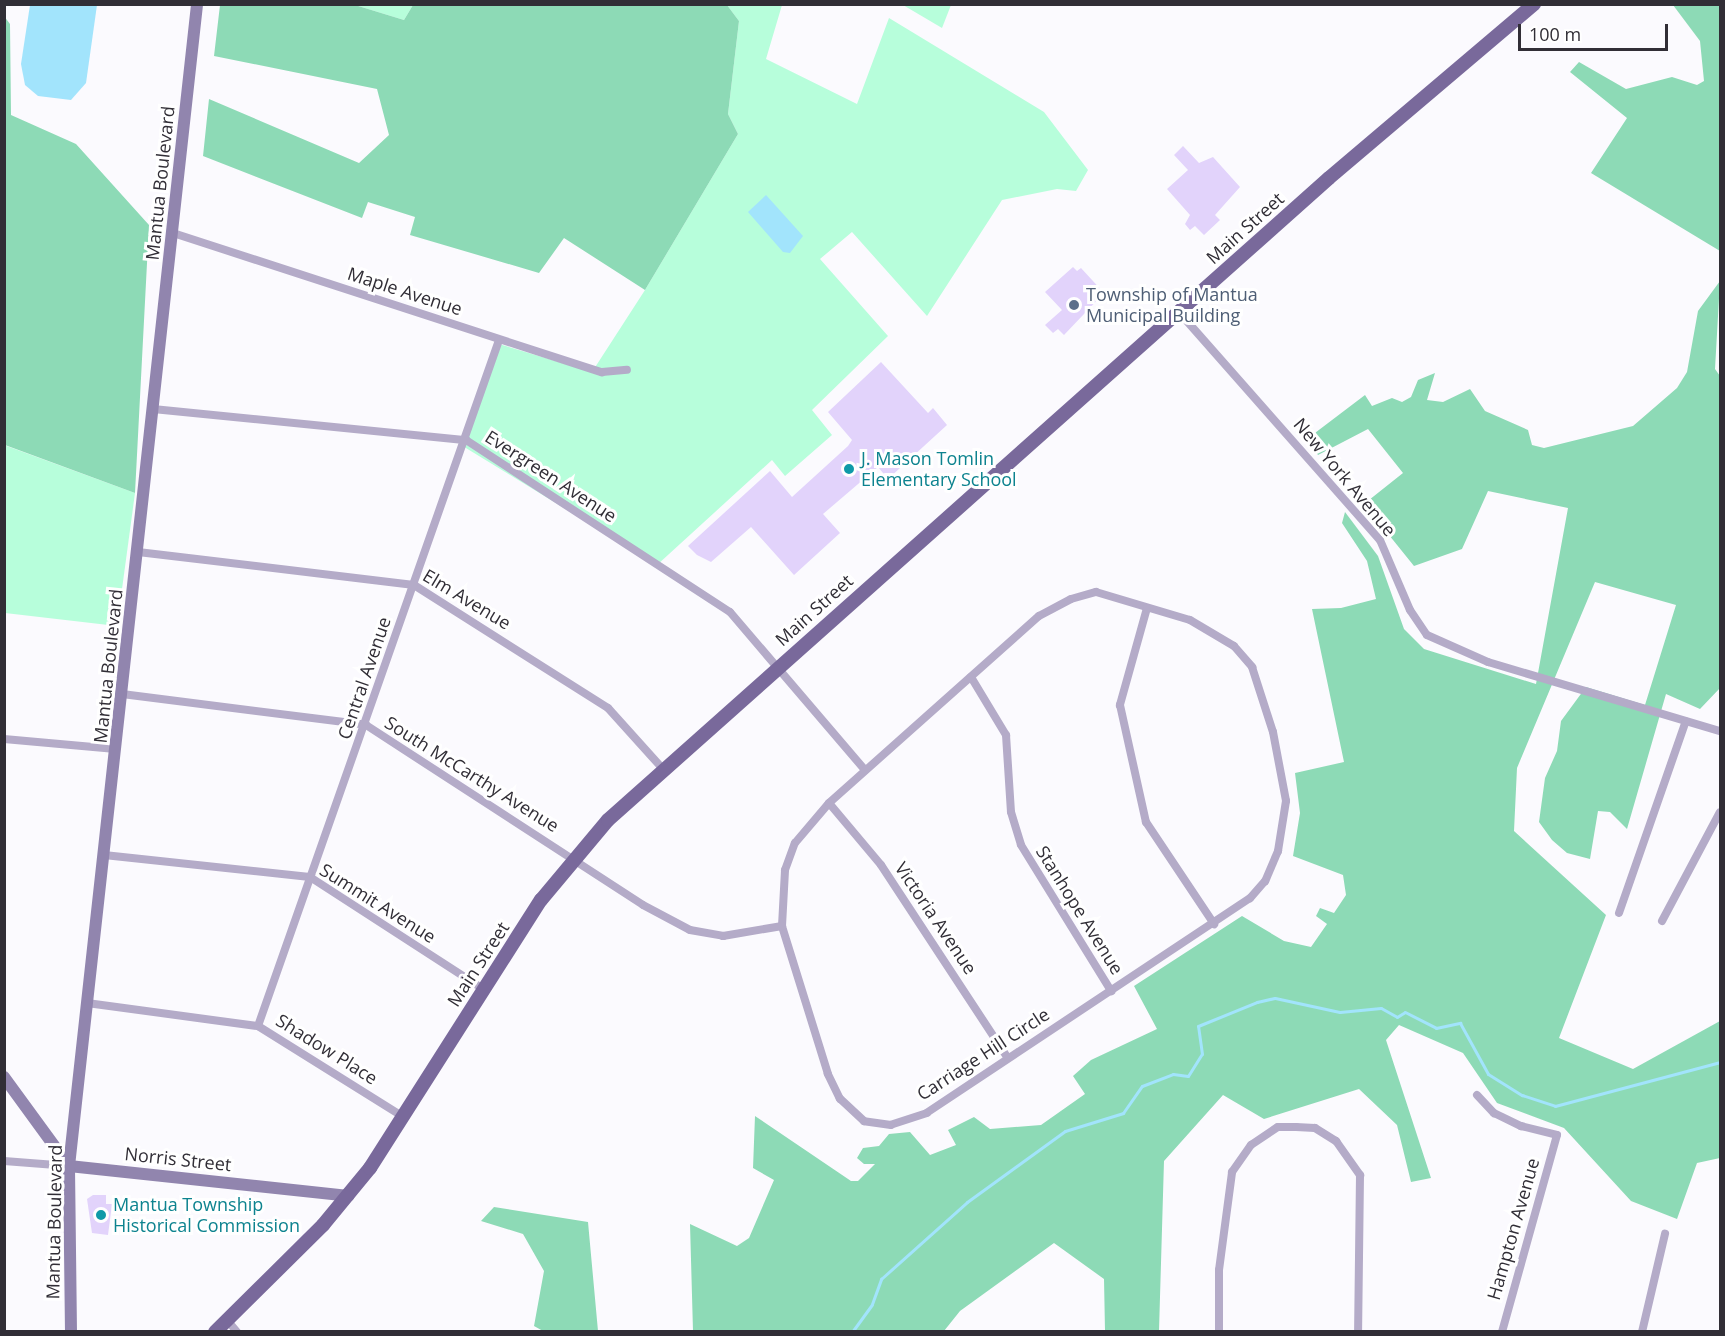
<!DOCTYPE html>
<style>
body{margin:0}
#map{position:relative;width:1725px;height:1336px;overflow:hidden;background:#fbfafe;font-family:"Open Sans",sans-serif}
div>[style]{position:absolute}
.green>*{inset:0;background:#b7fedb}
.forest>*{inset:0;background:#8ddab6}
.water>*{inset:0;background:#a2e4fc}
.stream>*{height:3px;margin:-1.5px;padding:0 1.5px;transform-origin:1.5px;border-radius:1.5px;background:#a2e4fc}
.building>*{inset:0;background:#e2d3fb}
.street>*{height:8px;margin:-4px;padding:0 4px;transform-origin:4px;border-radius:4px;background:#b4abc8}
.secondary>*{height:12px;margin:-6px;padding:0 6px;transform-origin:6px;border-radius:6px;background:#9185ae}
.primary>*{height:14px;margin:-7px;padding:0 7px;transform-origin:7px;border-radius:7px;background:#79699b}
.dots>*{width:16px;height:16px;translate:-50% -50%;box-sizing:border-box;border:3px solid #fff;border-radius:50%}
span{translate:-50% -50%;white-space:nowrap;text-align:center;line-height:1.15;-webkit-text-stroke:6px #fff;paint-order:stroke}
.street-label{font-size:18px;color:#312e36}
.service-label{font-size:18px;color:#4e5e75}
.left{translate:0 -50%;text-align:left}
.culture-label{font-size:18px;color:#0d838f}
.frame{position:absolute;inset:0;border:6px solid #312e36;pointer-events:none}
.scale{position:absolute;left:1518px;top:24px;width:150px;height:27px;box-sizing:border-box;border:3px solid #312e36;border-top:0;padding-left:8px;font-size:18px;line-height:21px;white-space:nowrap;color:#312e36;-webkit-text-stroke:4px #fff;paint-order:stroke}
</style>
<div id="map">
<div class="green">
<div style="clip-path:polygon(355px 5px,413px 5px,404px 20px)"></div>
<div style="clip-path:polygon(727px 5px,782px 5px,766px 59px,857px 104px,889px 18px,1044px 112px,1088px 170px,1076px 191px,1057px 189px,1002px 200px,927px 316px,852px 232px,820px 259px,888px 336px,812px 410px,832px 435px,785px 476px,772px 460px,657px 565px,461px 445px,499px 344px,592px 372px,645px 290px,738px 134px,728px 114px,739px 21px)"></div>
<div style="clip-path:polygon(903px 5px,951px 5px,942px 28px)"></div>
<div style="clip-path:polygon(4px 445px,135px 493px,117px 626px,5px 613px)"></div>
</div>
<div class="forest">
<div style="clip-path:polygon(727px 5px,739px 21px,728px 114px,738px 134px,645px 290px,564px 238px,539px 273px,410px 235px,415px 217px,368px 202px,362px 218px,203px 156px,209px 99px,359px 163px,389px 135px,377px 89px,214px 56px,220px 5px,355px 5px,404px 20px,413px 5px)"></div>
<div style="clip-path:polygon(1673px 5px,1720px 5px,1720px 251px,1591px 173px,1627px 118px,1570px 72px,1579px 62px,1626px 89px,1672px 77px,1697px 85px,1704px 81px,1700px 41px)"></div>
<div style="clip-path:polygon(4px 16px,10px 24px,11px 115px,76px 144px,149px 225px,135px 493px,5px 445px)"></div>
<div style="clip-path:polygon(1720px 281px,1715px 369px,1720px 376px,1720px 688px,1700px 709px,1666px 694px,1627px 829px,1610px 812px,1598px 811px,1590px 859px,1567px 853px,1552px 840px,1539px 822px,1545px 778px,1557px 751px,1561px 721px,1586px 687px,1645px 705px,1676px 605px,1595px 582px,1517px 768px,1514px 831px,1606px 915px,1559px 1038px,1633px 1069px,1720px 1021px,1720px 1158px,1697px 1163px,1677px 1219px,1631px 1201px,1564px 1128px,1497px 1103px,1463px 1053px,1399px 1025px,1386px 1040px,1431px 1178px,1411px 1182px,1397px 1125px,1359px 1089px,1264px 1119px,1223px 1095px,1164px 1161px,1159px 1331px,1105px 1331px,1104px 1279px,1054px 1243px,960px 1311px,944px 1331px,693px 1331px,690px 1224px,737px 1246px,749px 1238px,774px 1180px,753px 1168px,755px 1116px,851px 1181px,858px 1181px,875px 1164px,864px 1164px,857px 1158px,863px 1148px,879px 1146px,889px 1134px,910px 1132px,930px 1155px,956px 1145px,948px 1130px,974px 1117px,990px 1129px,1041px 1125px,1085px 1094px,1073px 1076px,1091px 1060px,1157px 1029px,1134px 986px,1242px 916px,1284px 941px,1311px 947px,1327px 924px,1316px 916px,1320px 908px,1334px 913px,1346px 895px,1343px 875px,1293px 856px,1300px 813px,1295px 773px,1344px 762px,1312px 609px,1341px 608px,1376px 599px,1367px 561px,1342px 523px,1345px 512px,1378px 556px,1404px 629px,1424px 649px,1536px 684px,1568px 508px,1488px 491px,1462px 549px,1414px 566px,1364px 504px,1403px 473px,1368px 429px,1318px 455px,1307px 439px,1365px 395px,1372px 406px,1392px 398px,1402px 402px,1411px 397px,1418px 380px,1435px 373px,1427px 400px,1443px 402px,1470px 389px,1485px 411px,1528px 430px,1532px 445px,1544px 448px,1633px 426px,1677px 388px,1687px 372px,1698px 311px)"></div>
<div style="clip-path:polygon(494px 1207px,588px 1222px,598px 1331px,543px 1331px,534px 1326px,544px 1271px,523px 1234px,481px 1221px)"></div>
</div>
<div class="water">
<div style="clip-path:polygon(30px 5px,97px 5px,86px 83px,71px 100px,38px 96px,25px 85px,21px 64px)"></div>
<div style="clip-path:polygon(766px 195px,803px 236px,790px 253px,783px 252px,748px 212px)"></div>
</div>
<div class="stream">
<div style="left:4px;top:49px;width:11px;rotate:90deg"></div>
<div style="left:852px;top:1332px;width:34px;rotate:-54deg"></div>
<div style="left:872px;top:1304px;width:27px;rotate:-70deg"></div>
<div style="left:881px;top:1279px;width:115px;rotate:-41.8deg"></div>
<div style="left:967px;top:1202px;width:121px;rotate:-35.9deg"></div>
<div style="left:1065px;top:1131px;width:61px;rotate:-17.2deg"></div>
<div style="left:1123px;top:1113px;width:33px;rotate:-55deg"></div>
<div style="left:1142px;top:1086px;width:33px;rotate:-21deg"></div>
<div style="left:1173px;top:1074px;width:15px;rotate:8deg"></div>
<div style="left:1188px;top:1076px;width:26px;rotate:-58deg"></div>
<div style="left:1202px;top:1054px;width:28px;rotate:-98deg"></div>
<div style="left:1198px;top:1026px;width:64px;rotate:-22.1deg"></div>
<div style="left:1257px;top:1002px;width:18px;rotate:-13deg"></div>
<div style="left:1275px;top:998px;width:66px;rotate:12.2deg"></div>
<div style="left:1340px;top:1012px;width:41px;rotate:-5.6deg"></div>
<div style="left:1381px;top:1008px;width:18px;rotate:29deg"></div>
<div style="left:1397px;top:1017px;width:9px;rotate:-32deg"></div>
<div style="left:1405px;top:1012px;width:35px;rotate:27deg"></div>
<div style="left:1436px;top:1028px;width:25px;rotate:-12deg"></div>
<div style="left:1460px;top:1023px;width:58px;rotate:61.2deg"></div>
<div style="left:1488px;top:1074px;width:40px;rotate:32deg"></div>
<div style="left:1522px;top:1095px;width:35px;rotate:18deg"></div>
<div style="left:1555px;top:1106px;width:171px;rotate:-14.9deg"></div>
</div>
<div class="building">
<div style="clip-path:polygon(1183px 146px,1199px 163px,1213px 157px,1240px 187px,1215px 215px,1220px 220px,1204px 235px,1195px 226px,1190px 230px,1185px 224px,1190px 215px,1167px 189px,1188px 170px,1174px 155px)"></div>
<div style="clip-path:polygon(1073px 267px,1077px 271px,1081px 268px,1104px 293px,1064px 335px,1058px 329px,1053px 333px,1045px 325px,1062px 310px,1045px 292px)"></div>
<div style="clip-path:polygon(881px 362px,928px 413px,933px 408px,947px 425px,888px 479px,878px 467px,823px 514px,840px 533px,794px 575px,751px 527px,711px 562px,697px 555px,688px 546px,770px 471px,792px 497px,848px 446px,852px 440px,828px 412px)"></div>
<div style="clip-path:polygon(93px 1195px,106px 1195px,106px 1204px,112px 1204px,108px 1235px,92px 1233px,87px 1199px)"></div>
</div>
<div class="street">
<div style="left:173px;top:233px;width:451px;rotate:18deg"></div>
<div style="left:602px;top:372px;width:25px;rotate:-5deg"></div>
<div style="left:1178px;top:311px;width:305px;rotate:48.6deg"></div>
<div style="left:1380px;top:540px;width:76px;rotate:66.8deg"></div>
<div style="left:1410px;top:610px;width:30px;rotate:56deg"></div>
<div style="left:1427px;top:635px;width:67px;rotate:23.9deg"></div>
<div style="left:1488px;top:662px;width:242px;rotate:16.6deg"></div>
<div style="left:153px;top:409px;width:315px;rotate:5.7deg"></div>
<div style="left:466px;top:440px;width:315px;rotate:33.1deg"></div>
<div style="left:730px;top:612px;width:208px;rotate:49.5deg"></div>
<div style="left:138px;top:552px;width:278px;rotate:6.8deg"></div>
<div style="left:414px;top:585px;width:230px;rotate:32.4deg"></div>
<div style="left:608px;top:708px;width:82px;rotate:48deg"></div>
<div style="left:1096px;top:592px;width:98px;rotate:16.6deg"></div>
<div style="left:1190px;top:620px;width:51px;rotate:30.6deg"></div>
<div style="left:1234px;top:646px;width:28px;rotate:49deg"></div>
<div style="left:1252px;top:667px;width:68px;rotate:72.1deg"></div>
<div style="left:1273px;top:732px;width:70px;rotate:79.3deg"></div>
<div style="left:1286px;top:801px;width:51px;rotate:99.1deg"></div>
<div style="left:1278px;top:851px;width:33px;rotate:113deg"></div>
<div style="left:1265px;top:881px;width:23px;rotate:131deg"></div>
<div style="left:1250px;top:898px;width:388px;rotate:146.4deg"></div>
<div style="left:927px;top:1113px;width:38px;rotate:162deg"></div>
<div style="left:891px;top:1125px;width:27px;rotate:-172deg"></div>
<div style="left:864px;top:1121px;width:33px;rotate:-137deg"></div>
<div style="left:840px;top:1099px;width:28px;rotate:-116deg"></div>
<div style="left:828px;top:1074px;width:155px;rotate:-107.3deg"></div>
<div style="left:782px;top:926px;width:56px;rotate:-86.9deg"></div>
<div style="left:785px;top:870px;width:29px;rotate:-70deg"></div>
<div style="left:795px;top:843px;width:52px;rotate:-49.6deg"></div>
<div style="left:829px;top:803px;width:281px;rotate:-41.7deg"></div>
<div style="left:1039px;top:616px;width:36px;rotate:-28deg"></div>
<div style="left:1071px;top:599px;width:26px;rotate:-16deg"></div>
<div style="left:1147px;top:608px;width:101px;rotate:105.6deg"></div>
<div style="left:1120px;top:705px;width:120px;rotate:77.5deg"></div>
<div style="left:1146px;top:822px;width:123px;rotate:56.3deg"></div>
<div style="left:971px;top:677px;width:68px;rotate:58.9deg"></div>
<div style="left:1006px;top:735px;width:77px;rotate:86.3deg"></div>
<div style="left:1011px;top:812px;width:34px;rotate:73deg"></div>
<div style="left:1021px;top:845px;width:172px;rotate:58.3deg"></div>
<div style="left:122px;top:694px;width:246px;rotate:7.2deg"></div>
<div style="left:366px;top:725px;width:330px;rotate:33deg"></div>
<div style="left:643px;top:905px;width:53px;rotate:28deg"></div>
<div style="left:690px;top:930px;width:34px;rotate:10deg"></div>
<div style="left:723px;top:936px;width:60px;rotate:-9.6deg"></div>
<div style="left:4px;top:739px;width:112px;rotate:5.1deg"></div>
<div style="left:829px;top:803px;width:81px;rotate:50deg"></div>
<div style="left:881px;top:865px;width:230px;rotate:56.7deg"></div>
<div style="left:104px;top:855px;width:207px;rotate:6.1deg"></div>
<div style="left:310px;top:877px;width:206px;rotate:32.9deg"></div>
<div style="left:1619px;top:913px;width:203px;rotate:-70.8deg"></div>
<div style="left:1662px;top:921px;width:123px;rotate:-62deg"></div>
<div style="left:87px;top:1003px;width:173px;rotate:7.7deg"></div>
<div style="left:258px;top:1026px;width:170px;rotate:32deg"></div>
<div style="left:258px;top:1026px;width:727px;rotate:-70.64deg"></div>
<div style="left:1477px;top:1095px;width:25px;rotate:47deg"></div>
<div style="left:1494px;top:1113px;width:30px;rotate:26deg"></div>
<div style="left:1521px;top:1126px;width:37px;rotate:14deg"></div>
<div style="left:1557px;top:1135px;width:205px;rotate:105.6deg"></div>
<div style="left:4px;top:1161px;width:65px;rotate:4.4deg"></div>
<div style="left:227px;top:1320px;width:16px;rotate:50deg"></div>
<div style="left:1219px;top:1332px;width:62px;rotate:-90deg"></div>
<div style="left:1219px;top:1270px;width:99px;rotate:-82.4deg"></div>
<div style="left:1232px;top:1172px;width:33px;rotate:-55deg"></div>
<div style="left:1251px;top:1145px;width:32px;rotate:-34deg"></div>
<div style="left:1278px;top:1127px;width:18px"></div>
<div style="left:1296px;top:1127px;width:19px;rotate:3deg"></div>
<div style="left:1315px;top:1128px;width:25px;rotate:32deg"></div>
<div style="left:1336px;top:1141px;width:42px;rotate:54.8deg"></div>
<div style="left:1360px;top:1175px;width:157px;rotate:90.7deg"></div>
<div style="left:1642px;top:1332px;width:101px;rotate:-76.8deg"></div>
</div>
<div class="secondary">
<div style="left:4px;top:1077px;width:110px;rotate:53.9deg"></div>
<div style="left:69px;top:1166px;width:281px;rotate:6.1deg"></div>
<div style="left:71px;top:1332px;width:166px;rotate:-90.7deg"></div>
<div style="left:69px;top:1166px;width:1169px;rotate:-83.71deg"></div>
</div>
<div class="primary">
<div style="left:215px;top:1332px;width:152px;rotate:-44.7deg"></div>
<div style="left:323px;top:1225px;width:74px;rotate:-50.5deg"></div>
<div style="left:370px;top:1168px;width:318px;rotate:-57.5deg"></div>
<div style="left:541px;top:900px;width:104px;rotate:-50.1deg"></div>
<div style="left:608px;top:820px;width:965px;rotate:-41.68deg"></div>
<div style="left:1329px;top:178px;width:269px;rotate:-40.3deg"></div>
</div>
<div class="dots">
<div style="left:1074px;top:305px;background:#5c6f8a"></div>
<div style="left:849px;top:469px;background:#0f9aa8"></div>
<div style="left:101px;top:1215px;background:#0f9aa8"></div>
</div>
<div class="street-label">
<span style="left:160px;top:183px;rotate:-84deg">Mantua Boulevard</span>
<span style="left:1245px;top:228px;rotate:-42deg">Main Street</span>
<span style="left:405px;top:291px;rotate:18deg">Maple Avenue</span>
<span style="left:551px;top:476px;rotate:33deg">Evergreen Avenue</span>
<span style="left:1345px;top:477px;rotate:50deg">New York Avenue</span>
<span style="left:467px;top:599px;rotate:31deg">Elm Avenue</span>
<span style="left:814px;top:610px;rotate:-42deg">Main Street</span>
<span style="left:108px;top:666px;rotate:-84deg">Mantua Boulevard</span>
<span style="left:364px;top:678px;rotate:-71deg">Central Avenue</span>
<span style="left:472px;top:774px;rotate:32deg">South McCarthy Avenue</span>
<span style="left:378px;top:903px;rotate:32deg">Summit Avenue</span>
<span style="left:1080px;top:910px;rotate:58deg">Stanhope Avenue</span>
<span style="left:936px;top:918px;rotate:56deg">Victoria Avenue</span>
<span style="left:478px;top:964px;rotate:-57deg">Main Street</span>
<span style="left:327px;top:1049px;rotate:32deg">Shadow Place</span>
<span style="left:983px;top:1054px;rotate:-33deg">Carriage Hill Circle</span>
<span style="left:178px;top:1159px;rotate:6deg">Norris Street</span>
<span style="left:54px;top:1222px;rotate:-89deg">Mantua Boulevard</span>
<span style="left:1513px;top:1229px;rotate:-74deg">Hampton Avenue</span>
</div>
<div class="service-label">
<span class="left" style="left:1086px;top:305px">Township of Mantua<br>Municipal Building</span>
</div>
<div class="culture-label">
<span class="left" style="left:861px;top:469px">J. Mason Tomlin<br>Elementary School</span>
<span class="left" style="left:113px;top:1215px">Mantua Township<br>Historical Commission</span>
</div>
<div class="frame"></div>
<div class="scale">100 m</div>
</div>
